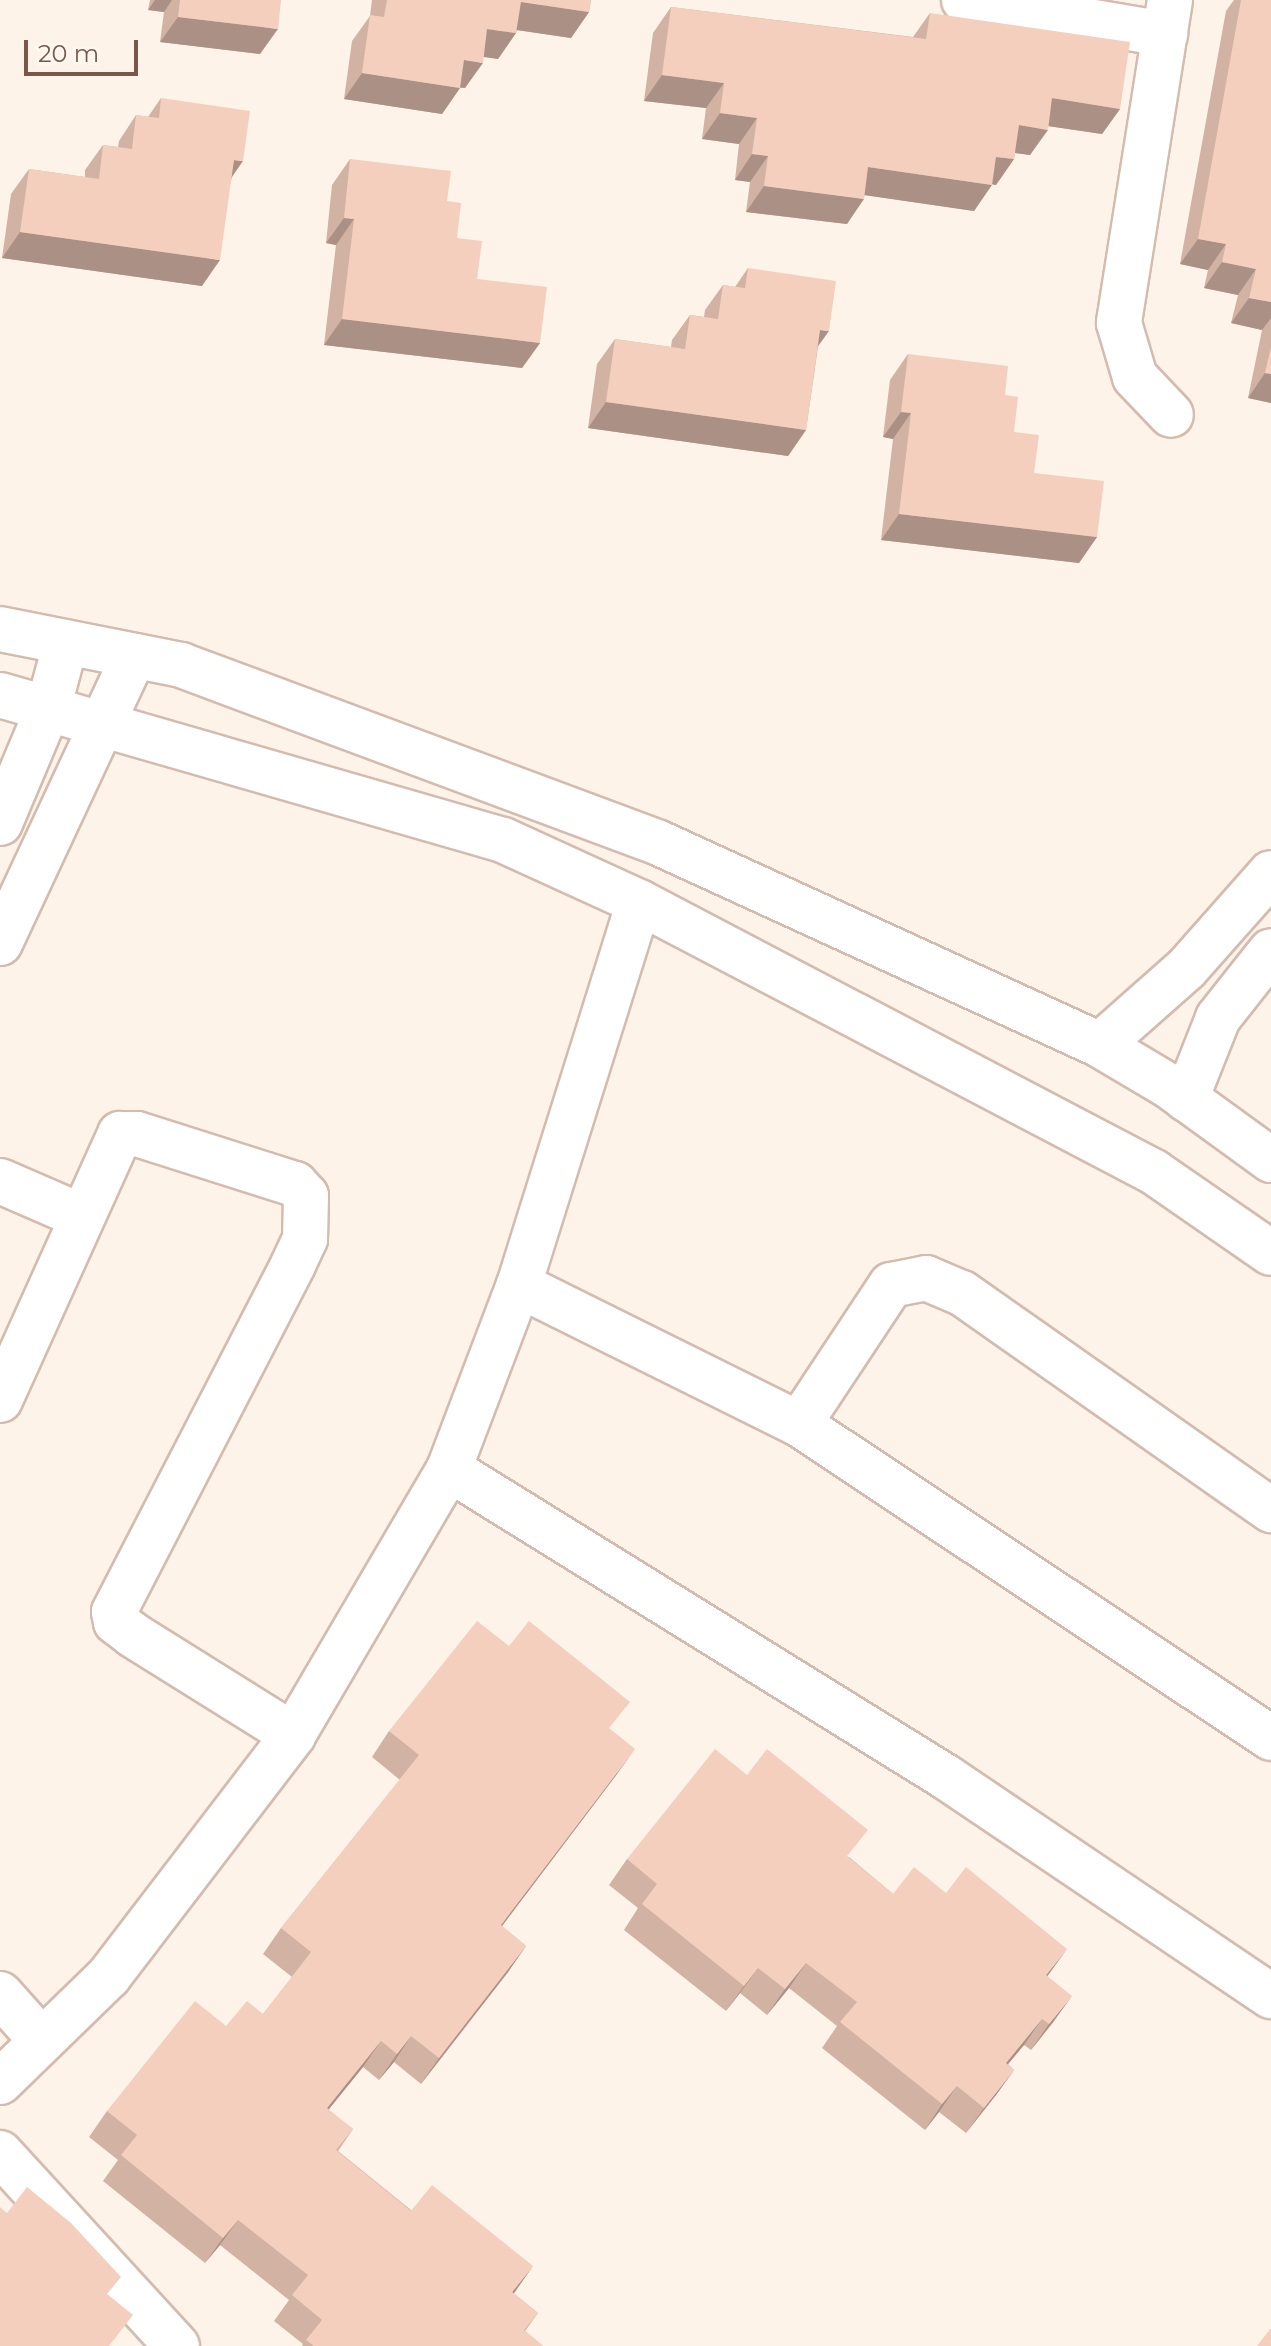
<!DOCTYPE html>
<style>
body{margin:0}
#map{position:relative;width:1271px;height:2346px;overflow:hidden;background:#fdf3e8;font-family:Montserrat,sans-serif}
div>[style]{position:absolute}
.roads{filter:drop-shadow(2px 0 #d3bcaf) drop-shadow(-2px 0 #d3bcaf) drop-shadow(0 2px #d3bcaf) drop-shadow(0 -2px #d3bcaf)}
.minor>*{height:44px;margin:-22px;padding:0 22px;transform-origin:22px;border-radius:22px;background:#fff}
.wall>*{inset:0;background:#d2b2a3}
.shaded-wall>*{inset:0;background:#ab9185}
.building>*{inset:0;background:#f4cfbe}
span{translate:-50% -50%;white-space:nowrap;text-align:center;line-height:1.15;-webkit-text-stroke:8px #fff8ef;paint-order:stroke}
.scale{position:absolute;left:24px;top:40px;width:114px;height:36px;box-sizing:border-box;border:4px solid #7a574a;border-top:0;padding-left:10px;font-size:24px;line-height:28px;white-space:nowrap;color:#7a574a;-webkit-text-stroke:6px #fff8ef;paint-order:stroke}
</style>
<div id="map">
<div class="roads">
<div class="minor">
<div style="left:964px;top:0;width:204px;rotate:9.6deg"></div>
<div style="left:1170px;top:0;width:327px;rotate:99deg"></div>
<div style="left:1119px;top:323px;width:56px;rotate:73.5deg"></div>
<div style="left:1135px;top:377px;width:52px;rotate:46.5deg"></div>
<div style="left:0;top:629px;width:185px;rotate:11.2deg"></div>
<div style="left:181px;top:665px;width:510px;rotate:20.42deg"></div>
<div style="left:659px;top:843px;width:485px;rotate:24.6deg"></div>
<div style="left:1100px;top:1045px;width:80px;rotate:30.7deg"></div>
<div style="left:1169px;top:1086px;width:126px;rotate:36deg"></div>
<div style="left:0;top:695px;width:523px;rotate:16.08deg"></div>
<div style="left:503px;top:840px;width:149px;rotate:24.5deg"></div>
<div style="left:639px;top:902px;width:581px;rotate:27.67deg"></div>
<div style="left:1154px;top:1172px;width:142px;rotate:34.7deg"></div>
<div style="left:0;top:823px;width:124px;rotate:-67.2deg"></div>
<div style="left:48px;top:709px;width:69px;rotate:-75deg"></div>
<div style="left:0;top:943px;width:317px;rotate:-65deg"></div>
<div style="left:1100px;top:1045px;width:115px;rotate:-41.5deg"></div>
<div style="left:1186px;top:969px;width:128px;rotate:-48.5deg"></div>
<div style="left:1186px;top:1099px;width:87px;rotate:-68.4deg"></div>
<div style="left:1218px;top:1018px;width:85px;rotate:-51.7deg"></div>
<div style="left:0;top:1181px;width:88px;rotate:23.4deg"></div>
<div style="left:519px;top:1285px;width:313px;rotate:26.4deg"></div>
<div style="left:799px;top:1424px;width:567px;rotate:33.63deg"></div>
<div style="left:0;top:1400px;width:292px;rotate:-65.7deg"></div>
<div style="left:120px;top:1134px;width:17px"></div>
<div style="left:137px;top:1134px;width:166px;rotate:17.6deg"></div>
<div style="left:295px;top:1184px;width:16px;rotate:47deg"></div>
<div style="left:306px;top:1196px;width:43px;rotate:91.3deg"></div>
<div style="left:305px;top:1239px;width:29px;rotate:115deg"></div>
<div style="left:293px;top:1265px;width:390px;rotate:117.3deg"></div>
<div style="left:114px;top:1612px;width:10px;rotate:79deg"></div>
<div style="left:116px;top:1622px;width:21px;rotate:37deg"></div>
<div style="left:133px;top:1635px;width:189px;rotate:32deg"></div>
<div style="left:799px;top:1424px;width:167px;rotate:-56.5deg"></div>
<div style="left:891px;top:1285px;width:36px;rotate:-11deg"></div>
<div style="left:926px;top:1278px;width:39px;rotate:23deg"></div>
<div style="left:962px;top:1293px;width:378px;rotate:35.1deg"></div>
<div style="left:449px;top:1469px;width:585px;rotate:31.79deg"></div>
<div style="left:946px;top:1777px;width:392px;rotate:34deg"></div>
<div style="left:0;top:1994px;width:63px;rotate:48.2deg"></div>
<div style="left:0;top:2082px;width:152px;rotate:-44.2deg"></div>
<div style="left:109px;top:1976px;width:303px;rotate:-52.6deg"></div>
<div style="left:293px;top:1735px;width:308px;rotate:-59.6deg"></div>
<div style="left:449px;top:1469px;width:197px;rotate:-69.2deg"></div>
<div style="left:519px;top:1285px;width:401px;rotate:-72.6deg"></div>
<div style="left:0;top:2153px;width:262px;rotate:47.5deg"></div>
</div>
</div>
<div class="wall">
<div style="clip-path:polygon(150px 0,281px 0,260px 54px,160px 42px,164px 12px,148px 10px)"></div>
<div style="clip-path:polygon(372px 0,591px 0,589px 12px,571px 38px,517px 30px,516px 33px,498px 59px,483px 56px,465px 88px,460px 88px,442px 114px,344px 99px,352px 41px,370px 16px)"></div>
<div style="clip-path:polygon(1234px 0,1271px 0,1271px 403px,1248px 398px,1262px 330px,1231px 323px,1238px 295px,1204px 288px,1208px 270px,1180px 264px,1226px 11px)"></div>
<div style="clip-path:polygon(671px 7px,913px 37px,930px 13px,1120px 109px,1102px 134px,1048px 126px,1030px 155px,1015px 153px,1014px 159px,996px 185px,992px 184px,974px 211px,865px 195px,847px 224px,746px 212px,750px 182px,735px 180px,739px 144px,702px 139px,706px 108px,644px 101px,653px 33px)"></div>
<div style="clip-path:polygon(161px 98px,232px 177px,202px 286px,2px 258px,11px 194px,29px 169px,85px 177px,85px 170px,103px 145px,118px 147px,119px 141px,136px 115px,148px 117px)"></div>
<div style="clip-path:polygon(350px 159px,447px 201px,457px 238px,477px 279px,540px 343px,522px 368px,324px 345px,336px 245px,326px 243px,332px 185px)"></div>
<div style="clip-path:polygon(748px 268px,818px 347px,806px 430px,788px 456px,588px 428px,597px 364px,615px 339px,671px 347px,672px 340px,690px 315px,704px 317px,705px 310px,723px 285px,735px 287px)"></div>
<div style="clip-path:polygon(908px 354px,1005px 395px,1014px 432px,1034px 473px,1097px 537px,1079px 563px,881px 540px,893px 439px,883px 437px,890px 380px)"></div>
<div style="clip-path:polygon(611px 1730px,617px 1774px,502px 1926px,526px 1946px,508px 1972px,421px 2084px,394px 2062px,379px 2080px,363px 2067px,328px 2110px,353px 2129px,338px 2151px,538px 2313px,525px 2331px,543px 2346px,302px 2346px,303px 2344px,274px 2321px,289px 2300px,220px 2245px,205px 2263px,103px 2181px,118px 2160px,89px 2137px,107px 2111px,226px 2026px,263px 2014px,292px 1977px,263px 1954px,281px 1928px,400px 1780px,372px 1757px,389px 1731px)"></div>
<div style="clip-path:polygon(849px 1857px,893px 1894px,1048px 1976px,1054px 2021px,1031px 2050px,1024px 2045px,1008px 2064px,1014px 2070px,996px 2095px,966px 2133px,939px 2112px,925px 2130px,822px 2048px,837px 2026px,789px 1988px,767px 2015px,740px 1993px,726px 2011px,624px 1930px,638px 1908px,609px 1885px,627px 1859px)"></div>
</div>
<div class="shaded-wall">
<div style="clip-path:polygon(155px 0,172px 0,164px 12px,148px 10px)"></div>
<div style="clip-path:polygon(521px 2px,589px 12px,571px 38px,503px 28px)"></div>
<div style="clip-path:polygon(178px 17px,278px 29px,260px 54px,160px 42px)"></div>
<div style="clip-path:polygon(487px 29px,516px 33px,498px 59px,469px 55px)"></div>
<div style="clip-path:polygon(464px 60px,483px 63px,465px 88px,446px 85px)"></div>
<div style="clip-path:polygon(362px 73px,460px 88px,442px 114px,344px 99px)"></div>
<div style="clip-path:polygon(662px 75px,724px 83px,706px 108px,644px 101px)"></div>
<div style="clip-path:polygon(1052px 98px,1120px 109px,1102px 134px,1034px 124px)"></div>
<div style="clip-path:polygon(720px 113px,757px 118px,739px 144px,702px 139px)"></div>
<div style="clip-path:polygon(1019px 125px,1048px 130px,1030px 155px,1001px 151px)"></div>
<div style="clip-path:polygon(752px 154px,768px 156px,750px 182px,735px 180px)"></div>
<div style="clip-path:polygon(996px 157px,1014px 159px,996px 185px,978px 182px)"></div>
<div style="clip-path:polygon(234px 160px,243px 161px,225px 187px)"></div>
<div style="clip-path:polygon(868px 167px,992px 185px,974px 211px,850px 193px)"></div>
<div style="clip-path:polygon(764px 186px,864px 199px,847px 224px,746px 212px)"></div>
<div style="clip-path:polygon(344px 218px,354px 219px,336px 245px,326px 243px)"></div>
<div style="clip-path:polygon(20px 232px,220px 260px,202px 286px,2px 258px)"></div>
<div style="clip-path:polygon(1198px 239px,1226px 244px,1208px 270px,1180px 264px)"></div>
<div style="clip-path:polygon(1222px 262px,1256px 269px,1238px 295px,1204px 288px)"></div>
<div style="clip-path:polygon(1249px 298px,1271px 302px,1271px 318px,1262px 330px,1231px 323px)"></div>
<div style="clip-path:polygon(342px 319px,540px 343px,522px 368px,324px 345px)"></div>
<div style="clip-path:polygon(820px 330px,829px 331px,811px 356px)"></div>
<div style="clip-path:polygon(1265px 373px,1271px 374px,1271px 403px,1248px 398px)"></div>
<div style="clip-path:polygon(606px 402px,806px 430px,788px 456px,588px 428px)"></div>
<div style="clip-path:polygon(901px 412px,911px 413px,893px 439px,883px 437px)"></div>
<div style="clip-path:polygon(899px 514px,1097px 537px,1079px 563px,881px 540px)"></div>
<div style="clip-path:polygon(635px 1749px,617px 1774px,483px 1951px,501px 1925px)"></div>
<div style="clip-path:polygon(526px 1946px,508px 1972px,421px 2084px,439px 2058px)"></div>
<div style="clip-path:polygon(1067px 1949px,1049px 1974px,1028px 2000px,1046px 1975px)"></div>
<div style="clip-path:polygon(806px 1963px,789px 1988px,767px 2015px,785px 1989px)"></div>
<div style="clip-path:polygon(758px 1968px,740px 1993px,726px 2011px,744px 1986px)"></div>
<div style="clip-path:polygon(1072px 1996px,1054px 2021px,1031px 2050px,1049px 2024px)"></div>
<div style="clip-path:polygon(1042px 2019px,1024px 2045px,988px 2088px,1006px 2063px)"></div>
<div style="clip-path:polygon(411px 2036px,394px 2062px,379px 2080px,397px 2054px)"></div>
<div style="clip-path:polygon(381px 2041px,363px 2067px,309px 2134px,327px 2108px)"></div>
<div style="clip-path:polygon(1014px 2070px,996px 2095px,966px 2133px,984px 2108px)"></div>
<div style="clip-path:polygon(957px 2086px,939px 2112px,925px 2130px,942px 2104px)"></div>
<div style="clip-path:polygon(238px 2220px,220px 2245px,205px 2263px,223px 2238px)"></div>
<div style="clip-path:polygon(533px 2266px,515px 2292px,494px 2318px,512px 2292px)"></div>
</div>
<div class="building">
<div style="clip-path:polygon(180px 0,281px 0,278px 29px,178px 17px)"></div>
<div style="clip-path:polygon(387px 0,591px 0,589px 12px,521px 2px,516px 33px,487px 29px,483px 63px,464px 60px,460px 88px,362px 73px,370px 15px,384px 17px)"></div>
<div style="clip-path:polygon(1241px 0,1271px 0,1271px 302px,1249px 298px,1256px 269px,1222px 262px,1226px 244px,1198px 239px)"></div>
<div style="clip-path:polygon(671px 7px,926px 39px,930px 13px,1130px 42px,1120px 109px,1052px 98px,1048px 130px,1019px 125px,1014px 159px,996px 157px,992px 185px,868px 167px,864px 199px,764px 186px,768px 156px,752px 154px,757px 118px,720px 113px,724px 83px,662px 75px)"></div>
<div style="clip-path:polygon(161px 98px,250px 111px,243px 161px,234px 160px,220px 260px,20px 232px,29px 169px,99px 179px,103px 145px,132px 149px,136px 115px,159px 118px)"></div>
<div style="clip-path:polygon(350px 159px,451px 171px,447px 201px,461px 203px,457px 238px,482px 241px,477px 279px,547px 287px,540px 343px,342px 319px,354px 219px,344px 218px)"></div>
<div style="clip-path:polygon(748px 268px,836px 281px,829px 331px,820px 330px,806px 430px,606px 402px,615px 339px,685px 349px,690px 315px,718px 319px,723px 285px,745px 288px)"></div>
<div style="clip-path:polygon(1271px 347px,1271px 374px,1265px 373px)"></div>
<div style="clip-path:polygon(908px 354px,1008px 366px,1005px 395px,1018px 397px,1014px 432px,1039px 435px,1034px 473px,1104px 481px,1097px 537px,899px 514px,911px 413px,901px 412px)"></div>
<div style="clip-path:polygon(477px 1621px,509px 1646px,529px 1621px,630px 1702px,609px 1728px,635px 1749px,501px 1925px,526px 1946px,439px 2058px,411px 2036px,397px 2054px,381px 2041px,327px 2108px,353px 2129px,336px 2150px,411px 2211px,432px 2185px,533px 2266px,512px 2292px,538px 2313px,524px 2330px,543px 2346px,314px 2346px,306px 2340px,322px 2320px,292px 2295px,308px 2275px,238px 2220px,223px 2238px,121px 2155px,137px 2135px,107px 2111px,195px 2001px,226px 2026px,247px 2001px,263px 2014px,311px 1952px,281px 1928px,419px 1755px,389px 1731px)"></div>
<div style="clip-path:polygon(715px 1749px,747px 1775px,767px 1749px,868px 1830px,847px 1856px,893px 1894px,914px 1867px,946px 1893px,966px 1867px,1067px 1949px,1046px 1975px,1072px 1996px,1049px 2024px,1042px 2019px,1006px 2063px,1014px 2070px,984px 2108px,957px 2086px,942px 2104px,840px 2022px,857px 2002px,806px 1963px,785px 1989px,758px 1968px,744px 1986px,642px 1904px,657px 1884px,627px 1859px)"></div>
<div style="clip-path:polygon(27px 2187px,71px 2223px,121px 2277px,107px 2294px,133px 2315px,109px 2346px,0 2346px,0 2207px,7px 2213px)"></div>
<div style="clip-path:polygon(1271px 2328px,1271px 2346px,1257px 2346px)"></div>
</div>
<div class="scale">20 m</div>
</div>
